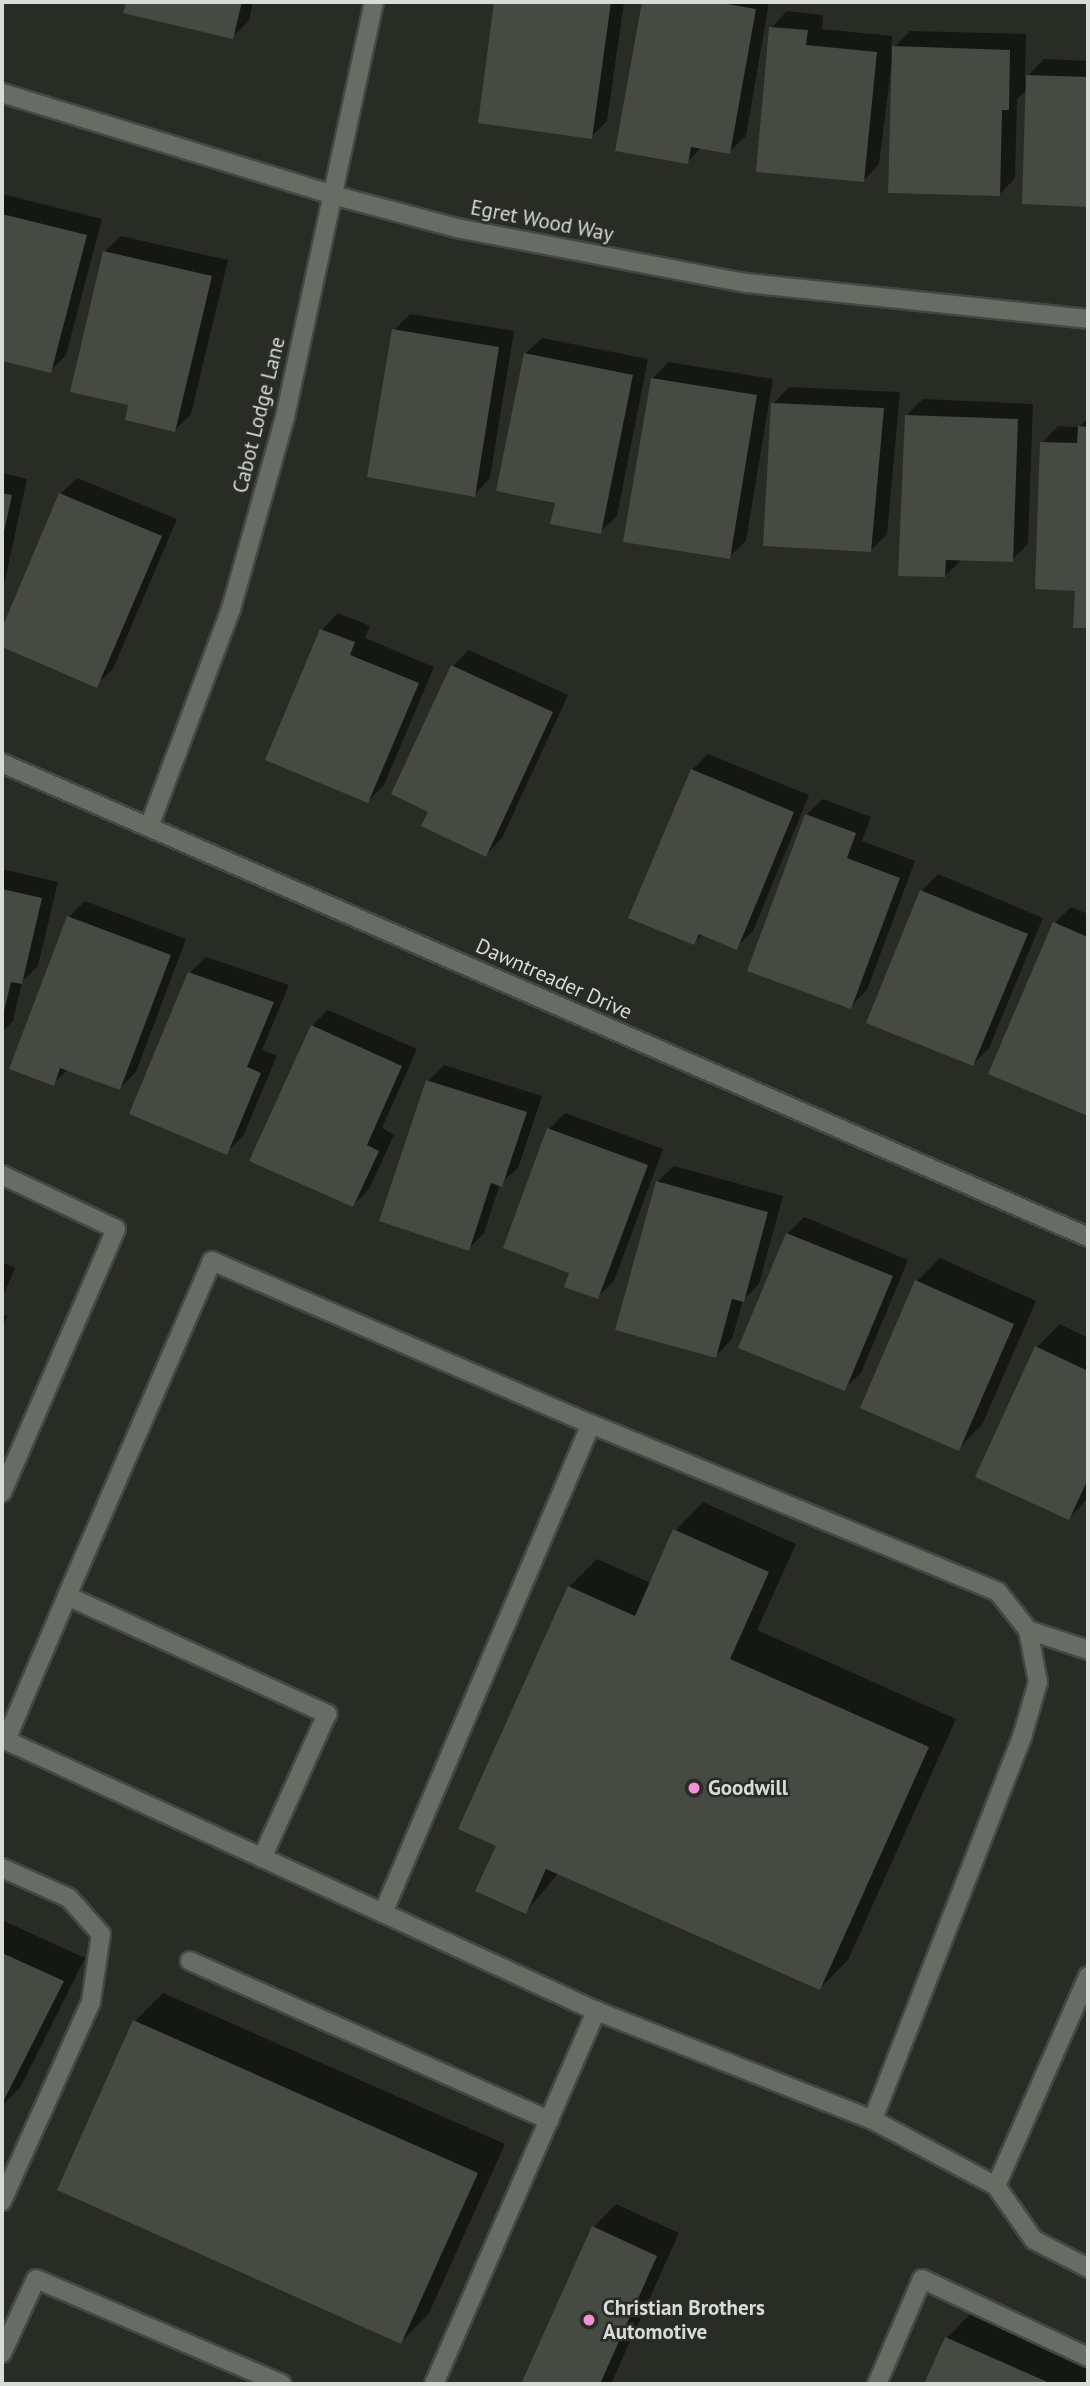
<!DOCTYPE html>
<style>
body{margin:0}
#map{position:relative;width:1090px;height:2386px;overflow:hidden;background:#292c25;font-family:"PT Sans",sans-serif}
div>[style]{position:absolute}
.shadow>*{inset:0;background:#0007}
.building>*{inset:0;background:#464a42}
.roads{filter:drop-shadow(2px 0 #454842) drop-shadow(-2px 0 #454842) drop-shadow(0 2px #454842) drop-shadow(0 -2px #454842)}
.service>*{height:18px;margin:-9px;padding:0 9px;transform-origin:9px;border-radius:9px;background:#676c64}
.minor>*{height:18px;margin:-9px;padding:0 9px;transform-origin:9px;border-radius:9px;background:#676c64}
.dots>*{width:19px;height:19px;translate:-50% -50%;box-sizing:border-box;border:4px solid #292c25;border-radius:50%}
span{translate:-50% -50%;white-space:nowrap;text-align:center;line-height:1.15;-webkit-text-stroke:5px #292c25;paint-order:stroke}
.street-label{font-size:21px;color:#d8dbd6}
.poi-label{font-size:21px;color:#d8dbd6;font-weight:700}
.left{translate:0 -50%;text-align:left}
.frame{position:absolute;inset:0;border:4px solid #d8dbd6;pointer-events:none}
</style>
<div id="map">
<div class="shadow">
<div style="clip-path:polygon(128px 2px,253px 2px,249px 21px,232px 37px,125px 12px)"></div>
<div style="clip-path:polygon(496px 2px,624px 2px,607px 121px,591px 137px,480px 122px)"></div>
<div style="clip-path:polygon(643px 2px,769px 2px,746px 136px,729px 152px,702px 147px,687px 162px,617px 150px)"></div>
<div style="clip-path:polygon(787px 11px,823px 15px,822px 29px,892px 36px,891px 50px,910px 31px,1026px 34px,1025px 79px,1044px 59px,1088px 61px,1088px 205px,1024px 202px,1028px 89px,1017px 99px,1015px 178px,999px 195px,893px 53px,879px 164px,863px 181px,771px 28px)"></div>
<div style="clip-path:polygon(2px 194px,102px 219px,66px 355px,50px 371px,2px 359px)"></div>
<div style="clip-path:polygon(121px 236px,228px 260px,191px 414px,175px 430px,131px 404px,104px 252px)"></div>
<div style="clip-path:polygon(410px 314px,514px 331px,490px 478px,474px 495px,394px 330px)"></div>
<div style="clip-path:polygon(542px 338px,648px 359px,617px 516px,600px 532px,557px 501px,525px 354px)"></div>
<div style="clip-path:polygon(669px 362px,773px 379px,746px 541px,729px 557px,652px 379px)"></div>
<div style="clip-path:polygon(789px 387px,900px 392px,887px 534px,871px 550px,773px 404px)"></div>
<div style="clip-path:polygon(923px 399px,1033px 404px,1028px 544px,1012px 560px,962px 559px,945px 576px,906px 416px)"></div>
<div style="clip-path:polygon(1088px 418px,1088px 626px,1075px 626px,1076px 590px,1042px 443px,1058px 426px,1079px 427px)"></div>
<div style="clip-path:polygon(2px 473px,27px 479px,2px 594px)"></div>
<div style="clip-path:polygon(77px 478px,177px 519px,113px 669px,96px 685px,2px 645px,2px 632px,60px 494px)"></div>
<div style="clip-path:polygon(338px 613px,370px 626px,365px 638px,434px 667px,384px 785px,368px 801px,267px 760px,322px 630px)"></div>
<div style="clip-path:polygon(469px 650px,568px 695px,502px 838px,486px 855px,430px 811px,453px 666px)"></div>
<div style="clip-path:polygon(708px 754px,809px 795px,753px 931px,736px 948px,703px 934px,693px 943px,692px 770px)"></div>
<div style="clip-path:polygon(823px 799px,871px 817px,862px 841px,915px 861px,867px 990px,850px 1007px,806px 815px)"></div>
<div style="clip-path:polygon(2px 869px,58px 882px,38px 966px,22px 982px,13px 1021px,2px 1032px)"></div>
<div style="clip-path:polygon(938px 874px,1043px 918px,989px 1048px,973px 1064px,922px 891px)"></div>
<div style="clip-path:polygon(85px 901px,186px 939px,136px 1072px,120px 1088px,68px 1069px,53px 1084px,69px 917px)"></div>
<div style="clip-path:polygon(1071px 907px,1088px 914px,1088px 1114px,990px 1073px,1055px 923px)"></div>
<div style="clip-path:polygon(206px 957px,289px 985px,262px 1050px,277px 1056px,243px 1136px,227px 1152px,190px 973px)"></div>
<div style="clip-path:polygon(328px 1010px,417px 1049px,382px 1128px,394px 1135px,369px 1189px,353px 1205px,312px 1026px)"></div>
<div style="clip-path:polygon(444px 1065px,542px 1096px,518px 1168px,500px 1184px,484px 1233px,468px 1249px,428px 1081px)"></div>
<div style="clip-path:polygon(565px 1113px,663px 1149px,614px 1281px,597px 1297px,571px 1272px,549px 1129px)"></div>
<div style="clip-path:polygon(674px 1166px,783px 1196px,759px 1284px,743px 1300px,732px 1339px,716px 1356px,657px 1182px)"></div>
<div style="clip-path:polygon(804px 1217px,908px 1260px,861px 1373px,844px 1389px,787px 1234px)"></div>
<div style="clip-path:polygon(940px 1258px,1036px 1301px,982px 1425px,959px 1448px,917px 1281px)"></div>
<div style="clip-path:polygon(2px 1262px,15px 1268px,2px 1299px)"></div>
<div style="clip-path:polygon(2px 1314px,7px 1316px,2px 1330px)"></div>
<div style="clip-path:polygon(1060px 1324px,1088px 1338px,1088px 1498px,1069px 1518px,1037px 1347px)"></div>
<div style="clip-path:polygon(703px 1502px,796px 1544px,757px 1630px,956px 1719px,848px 1960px,820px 1988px,559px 1872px,526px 1912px,498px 1845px,569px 1587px,597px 1559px,651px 1583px,675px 1531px)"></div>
<div style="clip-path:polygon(2px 1920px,85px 1958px,20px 2088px,2px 2106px)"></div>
<div style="clip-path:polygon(163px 1993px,505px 2144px,429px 2313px,401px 2342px,135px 2021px)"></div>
<div style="clip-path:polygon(616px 2204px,679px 2233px,611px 2384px,523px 2384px,593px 2228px)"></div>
<div style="clip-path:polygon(975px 2309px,1088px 2360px,1088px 2384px,926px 2384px,947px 2338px)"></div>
</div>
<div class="building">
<div style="clip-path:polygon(126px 2px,242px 2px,233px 39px,123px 13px)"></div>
<div style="clip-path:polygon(494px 2px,611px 2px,592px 139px,478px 123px)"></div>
<div style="clip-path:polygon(642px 2px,716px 2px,756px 9px,730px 154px,691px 147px,688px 164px,615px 151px)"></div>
<div style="clip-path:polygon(769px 27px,808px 30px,806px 45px,877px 52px,864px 182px,756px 172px)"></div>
<div style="clip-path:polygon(892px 46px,1010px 50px,1009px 110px,1002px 110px,1000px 196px,888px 193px)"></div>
<div style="clip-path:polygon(1026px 75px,1088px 77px,1088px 207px,1022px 204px)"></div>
<div style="clip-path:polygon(2px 214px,87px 235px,51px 373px,2px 361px)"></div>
<div style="clip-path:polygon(103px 251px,212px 276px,175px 432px,125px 420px,128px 405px,70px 392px)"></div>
<div style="clip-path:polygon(392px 329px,499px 347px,475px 497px,367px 477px)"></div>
<div style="clip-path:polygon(524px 353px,633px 375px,601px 534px,550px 524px,555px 503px,496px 491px)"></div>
<div style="clip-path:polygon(651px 378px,757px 395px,730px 559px,623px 542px)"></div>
<div style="clip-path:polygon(771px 403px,884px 408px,871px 552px,763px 546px)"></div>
<div style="clip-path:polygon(905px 415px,1018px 419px,1013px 562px,946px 560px,945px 577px,898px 576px)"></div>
<div style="clip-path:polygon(1078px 426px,1088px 427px,1088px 628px,1073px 628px,1075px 591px,1035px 589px,1040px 442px,1077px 443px)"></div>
<div style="clip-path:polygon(2px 493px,12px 495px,3px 536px,2px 536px)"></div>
<div style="clip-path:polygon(59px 493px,162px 536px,97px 688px,2px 647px,2px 628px)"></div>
<div style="clip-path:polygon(320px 629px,355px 642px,350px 655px,419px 683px,368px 803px,265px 760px)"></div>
<div style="clip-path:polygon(451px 665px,553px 712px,486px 857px,421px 826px,428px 812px,391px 794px)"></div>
<div style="clip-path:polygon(691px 769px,794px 812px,737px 950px,699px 934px,694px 945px,628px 918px)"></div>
<div style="clip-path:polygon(805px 814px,856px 833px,847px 858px,900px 878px,851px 1009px,747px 971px)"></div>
<div style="clip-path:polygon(2px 889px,42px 898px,22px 984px,11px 982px,3px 1015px)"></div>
<div style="clip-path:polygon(920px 890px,1028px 934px,973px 1066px,866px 1023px)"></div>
<div style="clip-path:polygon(67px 916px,171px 955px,120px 1090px,60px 1068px,54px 1086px,9px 1069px)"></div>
<div style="clip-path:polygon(1053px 922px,1088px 937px,1088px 1116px,988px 1074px)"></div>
<div style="clip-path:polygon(188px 972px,274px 1002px,247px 1067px,261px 1073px,227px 1155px,129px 1114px)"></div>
<div style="clip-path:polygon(311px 1025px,402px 1066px,367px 1145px,379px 1151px,353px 1207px,249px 1161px)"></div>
<div style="clip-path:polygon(426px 1080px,527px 1112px,502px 1187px,491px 1183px,469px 1251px,379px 1221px)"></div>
<div style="clip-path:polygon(547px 1128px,648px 1165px,598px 1299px,564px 1287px,569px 1273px,503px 1248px)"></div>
<div style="clip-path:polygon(656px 1181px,768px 1212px,744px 1302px,732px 1299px,716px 1358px,615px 1330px)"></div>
<div style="clip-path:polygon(786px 1233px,893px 1276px,845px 1391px,738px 1348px)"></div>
<div style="clip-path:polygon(915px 1280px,1014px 1324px,959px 1451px,860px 1408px)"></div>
<div style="clip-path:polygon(1035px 1346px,1088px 1371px,1088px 1479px,1069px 1520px,975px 1477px)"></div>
<div style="clip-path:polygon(673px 1529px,769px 1572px,730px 1659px,929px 1747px,820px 1990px,546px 1869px,526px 1914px,475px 1891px,496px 1846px,458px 1829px,568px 1586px,635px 1616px)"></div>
<div style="clip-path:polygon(2px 1953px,64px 1981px,2px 2104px)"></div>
<div style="clip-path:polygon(133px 2020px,478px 2173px,401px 2344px,57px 2190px)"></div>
<div style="clip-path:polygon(592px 2226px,657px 2256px,600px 2384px,521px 2384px)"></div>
<div style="clip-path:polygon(945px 2337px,1052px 2384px,924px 2384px)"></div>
</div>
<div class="roads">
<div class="service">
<div style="left:2px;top:1175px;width:126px;rotate:25.3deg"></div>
<div style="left:116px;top:1229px;width:287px;rotate:113.4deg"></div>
<div style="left:591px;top:1424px;width:440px;rotate:22.4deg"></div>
<div style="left:998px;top:1592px;width:48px;rotate:51.7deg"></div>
<div style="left:1028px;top:1630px;width:53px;rotate:79.1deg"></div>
<div style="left:1038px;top:1682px;width:57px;rotate:106.2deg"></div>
<div style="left:1022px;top:1737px;width:411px;rotate:111.3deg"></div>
<div style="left:873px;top:2120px;width:298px;rotate:-158.5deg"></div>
<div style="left:596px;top:2011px;width:234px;rotate:-155.3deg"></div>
<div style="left:383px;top:1913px;width:531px;rotate:-66.96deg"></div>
<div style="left:67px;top:1596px;width:286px;rotate:24.4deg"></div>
<div style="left:327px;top:1714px;width:158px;rotate:114.3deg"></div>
<div style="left:1028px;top:1630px;width:63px;rotate:18.4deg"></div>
<div style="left:2px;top:1868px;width:73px;rotate:24.1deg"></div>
<div style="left:69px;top:1898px;width:48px;rotate:48.4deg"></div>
<div style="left:101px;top:1934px;width:69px;rotate:98.4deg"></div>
<div style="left:91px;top:2002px;width:218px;rotate:114.1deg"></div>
<div style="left:383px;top:1913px;width:415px;rotate:-155.4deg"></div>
<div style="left:6px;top:1740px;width:156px;rotate:-67deg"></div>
<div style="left:67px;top:1596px;width:365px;rotate:-66.6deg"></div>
<div style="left:212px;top:1261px;width:413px;rotate:23.3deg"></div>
<div style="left:190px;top:1961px;width:393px;rotate:23.9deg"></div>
<div style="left:873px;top:2120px;width:140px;rotate:28.2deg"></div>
<div style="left:996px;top:2186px;width:229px;rotate:-66.3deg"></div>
<div style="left:996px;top:2186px;width:66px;rotate:54.9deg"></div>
<div style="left:1034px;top:2240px;width:61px;rotate:27.4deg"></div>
<div style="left:2px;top:2353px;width:81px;rotate:-65.3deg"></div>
<div style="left:36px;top:2279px;width:267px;rotate:23.1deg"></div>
<div style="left:434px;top:2384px;width:407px;rotate:-66.5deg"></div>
<div style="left:877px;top:2384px;width:114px;rotate:-66.8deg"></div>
<div style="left:922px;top:2279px;width:183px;rotate:25.2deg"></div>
</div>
<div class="minor">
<div style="left:2px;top:93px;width:346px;rotate:17.1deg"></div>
<div style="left:333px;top:195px;width:128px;rotate:14.9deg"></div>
<div style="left:457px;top:228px;width:294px;rotate:10.8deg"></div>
<div style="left:746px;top:283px;width:344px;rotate:6deg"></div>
<div style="left:2px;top:763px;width:1185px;rotate:23.58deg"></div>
<div style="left:149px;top:827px;width:233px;rotate:-69.4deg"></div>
<div style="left:231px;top:609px;width:199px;rotate:-74.3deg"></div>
<div style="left:285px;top:417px;width:424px;rotate:-77.9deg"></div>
</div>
</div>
<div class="dots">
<div style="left:694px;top:1788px;background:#f491d4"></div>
<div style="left:589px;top:2320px;background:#f491d4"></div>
</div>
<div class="street-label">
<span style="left:542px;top:221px;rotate:11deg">Egret Wood Way</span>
<span style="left:259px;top:415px;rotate:-76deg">Cabot Lodge Lane</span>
<span style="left:554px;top:979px;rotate:24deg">Dawntreader Drive</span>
</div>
<div class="poi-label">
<span class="left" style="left:708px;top:1788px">Goodwill</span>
<span class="left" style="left:603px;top:2320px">Christian Brothers<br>Automotive</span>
</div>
<div class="frame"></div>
</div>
